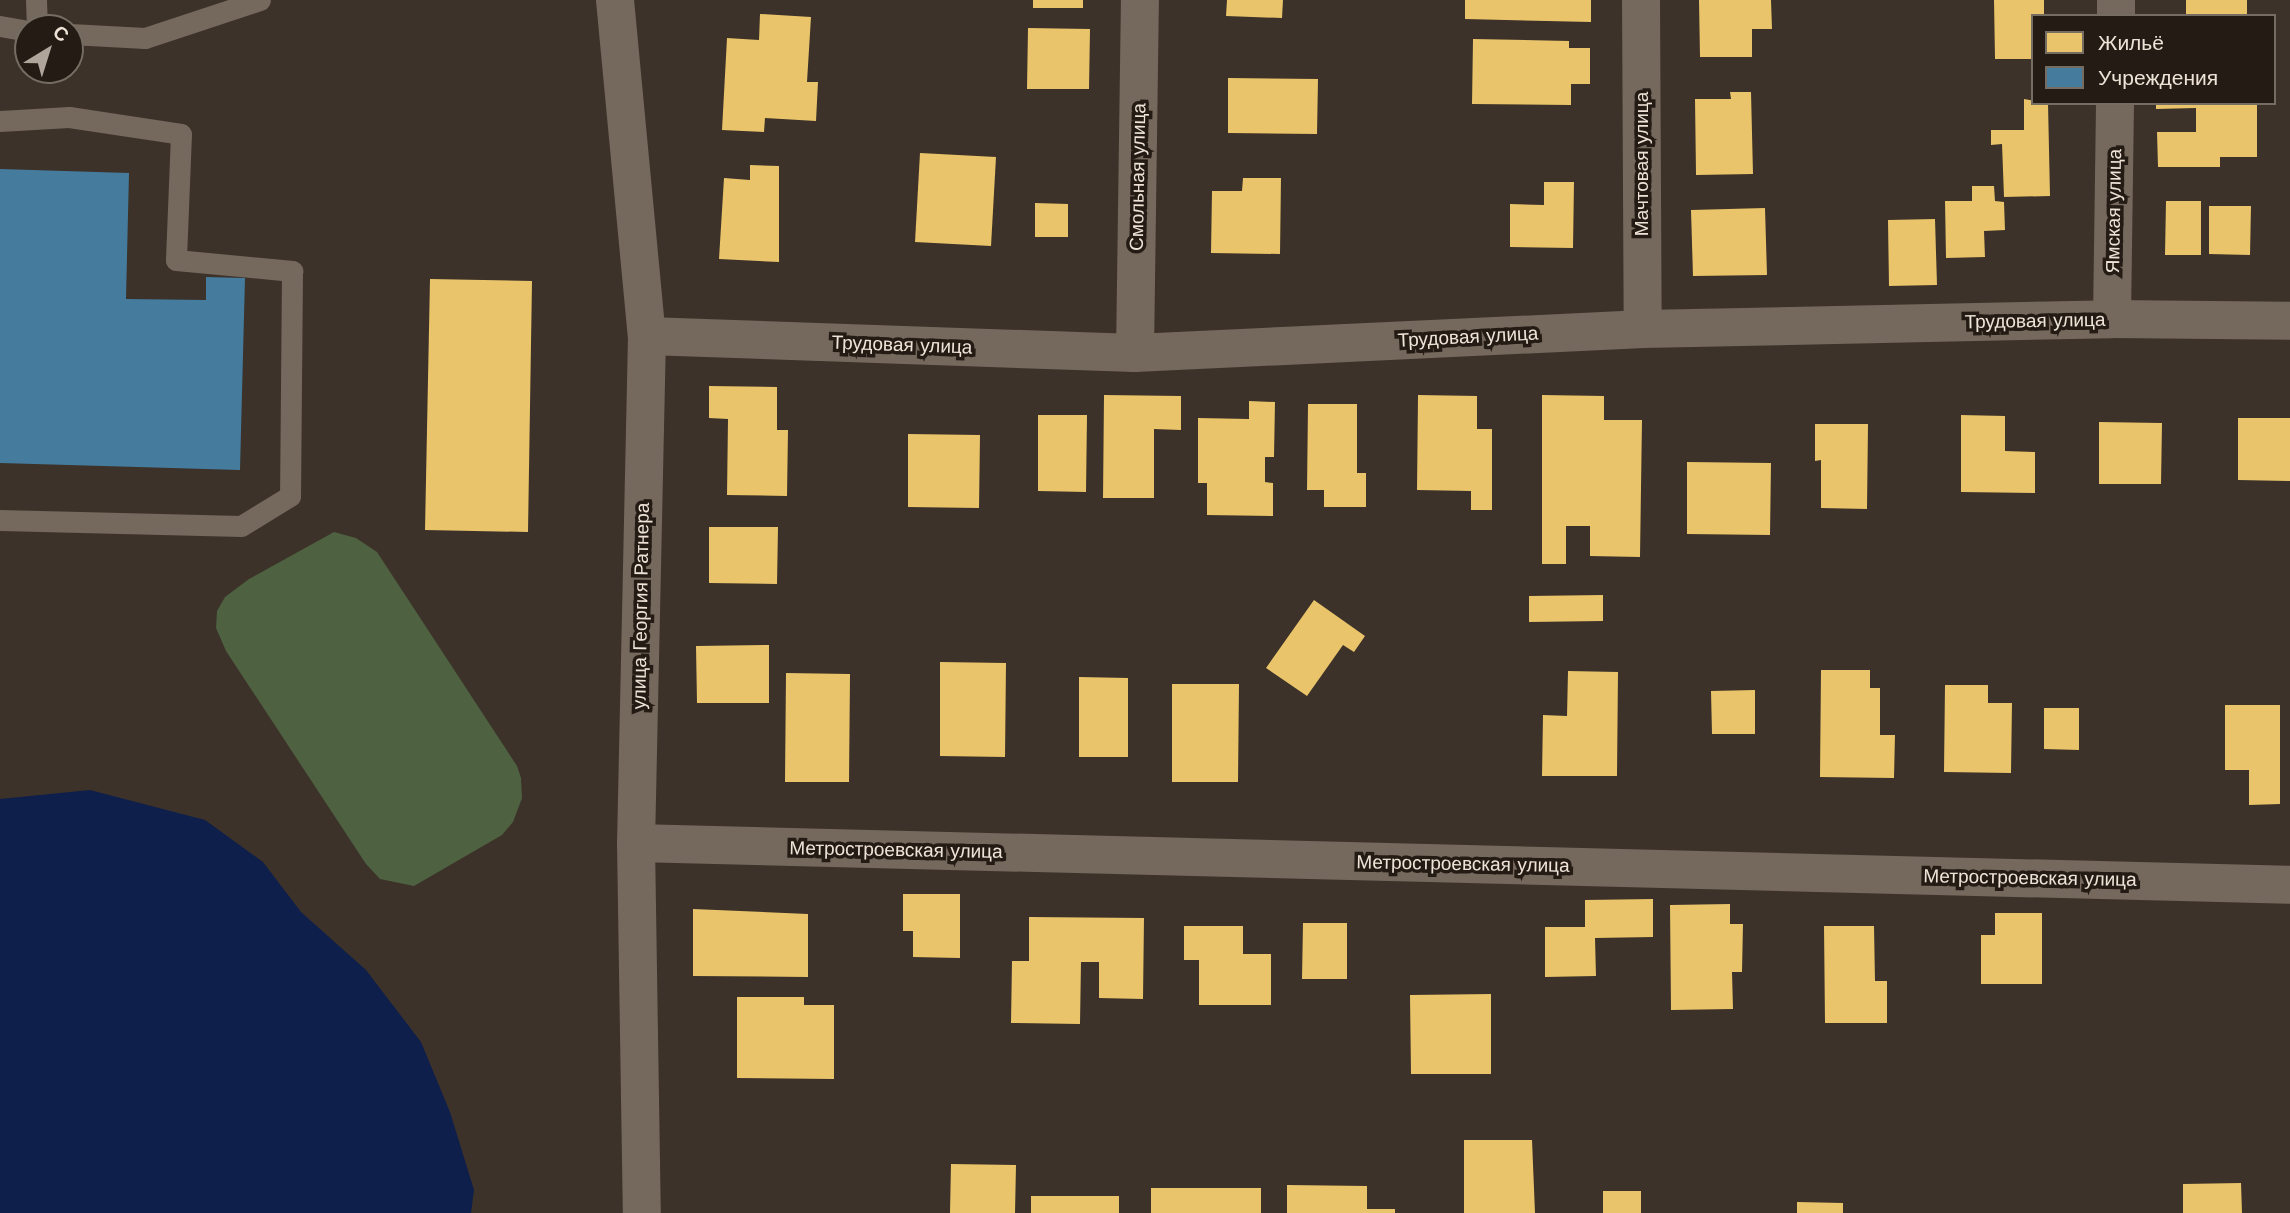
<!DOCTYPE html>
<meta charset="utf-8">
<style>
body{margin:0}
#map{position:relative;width:2290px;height:1213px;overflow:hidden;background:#3c3229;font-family:"Work Sans",sans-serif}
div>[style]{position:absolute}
.green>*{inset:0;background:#4e6140}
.water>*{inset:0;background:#0e1f4b}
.homes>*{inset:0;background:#e9c46a}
.public>*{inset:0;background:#457b9d}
.lane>*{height:21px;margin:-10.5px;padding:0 10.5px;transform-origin:10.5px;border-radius:10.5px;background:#75685d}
.street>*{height:38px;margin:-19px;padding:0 19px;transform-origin:19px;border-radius:19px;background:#75685d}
span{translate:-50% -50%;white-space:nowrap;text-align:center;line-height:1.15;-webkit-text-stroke:7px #241c14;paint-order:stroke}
.street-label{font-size:19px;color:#efe3d8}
.legend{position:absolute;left:2031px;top:14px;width:245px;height:91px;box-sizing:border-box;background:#241c14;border:2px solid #756c62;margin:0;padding:9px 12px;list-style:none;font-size:21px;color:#efe3d8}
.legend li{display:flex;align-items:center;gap:14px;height:35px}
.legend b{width:35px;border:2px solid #756c62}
.north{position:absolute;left:14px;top:14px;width:70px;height:70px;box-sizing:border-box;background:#241c14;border:2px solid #756c62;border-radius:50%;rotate:38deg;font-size:19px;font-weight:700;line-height:28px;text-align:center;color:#efe3d8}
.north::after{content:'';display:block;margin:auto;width:24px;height:32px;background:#b0a59b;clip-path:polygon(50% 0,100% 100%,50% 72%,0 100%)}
</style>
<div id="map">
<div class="green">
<div style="clip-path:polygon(334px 532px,356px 538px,377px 552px,517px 766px,521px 778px,522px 798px,513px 822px,502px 835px,414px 886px,380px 879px,366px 864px,226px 651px,216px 628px,217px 611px,225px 597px,249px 579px)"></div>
</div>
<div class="water">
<div style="clip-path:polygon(90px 790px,205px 820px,263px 862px,301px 912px,366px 970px,421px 1042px,450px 1112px,474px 1190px,471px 1213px,0 1213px,0 799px)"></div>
</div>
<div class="homes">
<div style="clip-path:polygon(1033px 0,1083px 0,1083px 8px,1033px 8px)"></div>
<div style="clip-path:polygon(1227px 0,1283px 0,1282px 18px,1226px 16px)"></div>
<div style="clip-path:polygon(1465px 0,1591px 0,1591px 22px,1465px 19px)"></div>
<div style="clip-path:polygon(1699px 0,1771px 0,1772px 29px,1752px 29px,1752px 57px,1700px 57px)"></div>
<div style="clip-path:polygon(1994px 0,2044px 0,2044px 16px,2033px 16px,2033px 59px,1995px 59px)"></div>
<div style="clip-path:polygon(2186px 0,2247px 0,2247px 16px,2186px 16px)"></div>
<div style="clip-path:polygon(760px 14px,811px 17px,807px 82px,818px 82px,816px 121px,765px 118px,764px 132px,722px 130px,727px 38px,759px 40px)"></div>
<div style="clip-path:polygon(1028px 28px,1090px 29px,1089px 89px,1027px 89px)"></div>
<div style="clip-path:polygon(1473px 39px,1569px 41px,1569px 48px,1590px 48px,1590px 84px,1571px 84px,1571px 105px,1472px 104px)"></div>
<div style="clip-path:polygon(1228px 78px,1318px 79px,1317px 134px,1228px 133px)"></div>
<div style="clip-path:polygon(1730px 92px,1751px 92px,1753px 174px,1696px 175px,1695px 99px,1731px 99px)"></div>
<div style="clip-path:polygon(2024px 99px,2048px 103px,2050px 196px,2004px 197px,2002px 144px,1991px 145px,1991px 130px,2024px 130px)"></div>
<div style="clip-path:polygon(2156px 103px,2257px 103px,2257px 157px,2220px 157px,2220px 167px,2158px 167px,2157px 132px,2196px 132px,2196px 108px,2156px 109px)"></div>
<div style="clip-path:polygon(920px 153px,996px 157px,991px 246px,915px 242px)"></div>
<div style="clip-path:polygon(750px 165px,779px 166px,779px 262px,719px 259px,724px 178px,750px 180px)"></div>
<div style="clip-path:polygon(1243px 178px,1281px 178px,1280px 254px,1211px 253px,1212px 191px,1242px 191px)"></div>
<div style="clip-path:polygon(1544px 182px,1574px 182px,1573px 248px,1510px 247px,1510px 204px,1544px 205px)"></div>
<div style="clip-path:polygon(1972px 186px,1994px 186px,1995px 201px,2004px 202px,2005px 230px,1984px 231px,1985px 257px,1946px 258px,1945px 201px,1972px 201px)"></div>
<div style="clip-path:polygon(2166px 201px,2201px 201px,2201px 255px,2165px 255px)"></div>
<div style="clip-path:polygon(1035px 203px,1068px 204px,1068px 237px,1035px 237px)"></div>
<div style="clip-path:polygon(2209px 206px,2251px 206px,2250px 255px,2209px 254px)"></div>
<div style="clip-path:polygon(1765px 208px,1767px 275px,1693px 276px,1691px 210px)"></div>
<div style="clip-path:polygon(1935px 219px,1937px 285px,1889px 286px,1888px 220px)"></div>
<div style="clip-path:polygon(430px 279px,532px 281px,528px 532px,425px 530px)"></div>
<div style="clip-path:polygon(709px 386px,777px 387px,777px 430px,788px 430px,787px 496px,727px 495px,728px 419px,709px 418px)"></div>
<div style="clip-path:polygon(1104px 395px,1181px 396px,1181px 430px,1154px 429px,1154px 498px,1103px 498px)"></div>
<div style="clip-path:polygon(1418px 395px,1477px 396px,1477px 429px,1492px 429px,1492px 510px,1471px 510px,1471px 491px,1417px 490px)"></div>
<div style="clip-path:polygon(1542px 395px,1604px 396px,1604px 420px,1642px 420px,1640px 557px,1590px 556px,1590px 526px,1566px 526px,1566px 564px,1542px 564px)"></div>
<div style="clip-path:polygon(1249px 401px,1275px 402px,1274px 457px,1265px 457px,1265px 482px,1273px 483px,1273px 516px,1207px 515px,1207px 483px,1198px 483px,1198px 418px,1249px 419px)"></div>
<div style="clip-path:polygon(1308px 404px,1357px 404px,1357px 473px,1366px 473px,1366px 507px,1324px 507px,1324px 490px,1307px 490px)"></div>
<div style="clip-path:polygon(1038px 415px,1087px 415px,1086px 492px,1038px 491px)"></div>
<div style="clip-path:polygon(1961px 415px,2005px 416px,2005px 451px,2035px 452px,2035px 493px,1961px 492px)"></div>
<div style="clip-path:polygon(2238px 418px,2290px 418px,2290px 481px,2238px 480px)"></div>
<div style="clip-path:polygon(2099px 422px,2162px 423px,2161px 484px,2099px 484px)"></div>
<div style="clip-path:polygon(1815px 424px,1868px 424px,1867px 509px,1821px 508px,1821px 460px,1815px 461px)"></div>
<div style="clip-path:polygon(908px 434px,980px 435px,979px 508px,908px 507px)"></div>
<div style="clip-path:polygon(1687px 462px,1771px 463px,1770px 535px,1687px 534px)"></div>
<div style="clip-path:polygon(709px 527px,778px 527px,777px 584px,709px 583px)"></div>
<div style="clip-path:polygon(1603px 595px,1603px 621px,1529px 622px,1529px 596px)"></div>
<div style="clip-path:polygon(1314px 600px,1365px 636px,1354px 652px,1343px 645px,1307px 696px,1266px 668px)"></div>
<div style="clip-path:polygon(769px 645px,769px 703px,697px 703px,696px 646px)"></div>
<div style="clip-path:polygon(940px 662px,1006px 663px,1005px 757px,940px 756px)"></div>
<div style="clip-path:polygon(1821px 670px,1870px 670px,1870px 688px,1880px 688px,1880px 735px,1895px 735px,1894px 778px,1820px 777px)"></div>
<div style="clip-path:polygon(1568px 671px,1618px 672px,1617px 776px,1542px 776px,1543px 715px,1567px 716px)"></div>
<div style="clip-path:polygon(786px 673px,850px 674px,849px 782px,785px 782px)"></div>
<div style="clip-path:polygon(1079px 677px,1128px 678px,1128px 757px,1079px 757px)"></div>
<div style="clip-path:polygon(1172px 684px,1239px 684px,1238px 782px,1172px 782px)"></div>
<div style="clip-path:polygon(1945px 685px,1988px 685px,1988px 703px,2012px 703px,2011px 773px,1944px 772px)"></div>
<div style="clip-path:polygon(1755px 690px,1755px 734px,1712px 734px,1711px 691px)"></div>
<div style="clip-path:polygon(2225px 705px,2280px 705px,2280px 804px,2249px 805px,2249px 770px,2225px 770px)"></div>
<div style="clip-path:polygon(2044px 708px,2079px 708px,2079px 750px,2044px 749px)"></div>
<div style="clip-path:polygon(903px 894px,960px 894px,960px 958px,913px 957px,913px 931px,903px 931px)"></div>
<div style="clip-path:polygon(1653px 899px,1653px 937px,1595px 938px,1596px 976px,1545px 977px,1545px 927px,1585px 927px,1585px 900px)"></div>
<div style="clip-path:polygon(1730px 904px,1730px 924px,1743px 924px,1742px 972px,1732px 972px,1733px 1009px,1671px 1010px,1670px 905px)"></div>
<div style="clip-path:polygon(693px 909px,808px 914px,808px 977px,693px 976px)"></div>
<div style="clip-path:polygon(1995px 913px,2042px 913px,2042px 984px,1981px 984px,1981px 935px,1995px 935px)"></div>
<div style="clip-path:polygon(1029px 917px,1144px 918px,1143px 999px,1099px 998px,1099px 962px,1081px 962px,1080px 1024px,1011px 1023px,1012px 961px,1029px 961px)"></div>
<div style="clip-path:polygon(1303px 923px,1347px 923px,1347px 979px,1302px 979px)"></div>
<div style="clip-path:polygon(1184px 926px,1243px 926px,1243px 954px,1271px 954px,1271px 1005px,1199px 1005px,1199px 960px,1184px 960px)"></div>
<div style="clip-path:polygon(1824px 926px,1874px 926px,1875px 981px,1887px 981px,1887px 1023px,1825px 1023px)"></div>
<div style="clip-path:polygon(1491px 994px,1491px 1074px,1411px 1074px,1410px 995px)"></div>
<div style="clip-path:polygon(737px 997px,804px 997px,804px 1005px,834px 1005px,834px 1079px,737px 1078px)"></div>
<div style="clip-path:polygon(1464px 1140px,1532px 1140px,1535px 1213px,1464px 1213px)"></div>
<div style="clip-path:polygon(951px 1164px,1016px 1165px,1015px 1213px,950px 1213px)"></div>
<div style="clip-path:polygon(2241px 1183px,2242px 1213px,2183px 1213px,2183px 1184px)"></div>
<div style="clip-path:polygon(1287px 1185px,1367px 1186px,1367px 1209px,1395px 1209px,1395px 1213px,1287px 1213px)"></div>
<div style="clip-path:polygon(1151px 1188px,1261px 1188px,1261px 1213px,1151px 1213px)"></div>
<div style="clip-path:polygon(1603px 1191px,1641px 1191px,1641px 1213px,1603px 1213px)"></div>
<div style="clip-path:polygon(1031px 1196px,1119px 1196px,1119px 1213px,1031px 1213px)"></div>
<div style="clip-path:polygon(1797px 1202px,1843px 1203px,1843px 1213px,1797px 1213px)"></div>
</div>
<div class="public">
<div style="clip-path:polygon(0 169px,129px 173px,126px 299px,206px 300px,206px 277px,245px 278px,240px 470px,0 463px)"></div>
</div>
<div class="lane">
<div style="left:36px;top:0;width:28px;rotate:88deg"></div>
<div style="left:0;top:26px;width:28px;rotate:10deg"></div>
<div style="left:70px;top:34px;width:75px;rotate:3.1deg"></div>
<div style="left:145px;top:38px;width:121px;rotate:-18.3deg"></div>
<div style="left:0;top:121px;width:69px;rotate:-3.3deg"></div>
<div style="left:69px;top:117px;width:113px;rotate:8.6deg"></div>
<div style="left:181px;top:134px;width:126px;rotate:92.3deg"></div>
<div style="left:176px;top:260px;width:117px;rotate:5.4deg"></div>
<div style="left:292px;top:271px;width:225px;rotate:90.5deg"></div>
<div style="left:290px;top:496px;width:57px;rotate:148.5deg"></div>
<div style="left:241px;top:526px;width:241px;rotate:-178.6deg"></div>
</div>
<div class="street">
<div style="left:615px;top:0;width:338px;rotate:84.6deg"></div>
<div style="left:647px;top:336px;width:507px;rotate:91.24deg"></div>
<div style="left:636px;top:843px;width:370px;rotate:89.1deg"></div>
<div style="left:1641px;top:0;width:329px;rotate:89.7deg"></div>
<div style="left:2116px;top:16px;width:16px;rotate:-90deg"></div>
<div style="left:2112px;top:319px;width:216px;rotate:-89.2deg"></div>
<div style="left:647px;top:336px;width:488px;rotate:2deg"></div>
<div style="left:1135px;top:353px;width:509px;rotate:-2.7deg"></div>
<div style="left:1643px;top:329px;width:469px;rotate:-1.2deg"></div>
<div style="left:2112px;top:319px;width:178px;rotate:0.6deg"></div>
<div style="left:1135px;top:353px;width:353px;rotate:-89.2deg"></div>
<div style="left:636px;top:843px;width:1655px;rotate:1.45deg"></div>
</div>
<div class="street-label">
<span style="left:1642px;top:164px;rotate:-90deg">Мачтовая улица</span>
<span style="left:1138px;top:177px;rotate:-89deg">Смольная улица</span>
<span style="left:2114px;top:211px;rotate:-89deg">Ямская улица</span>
<span style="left:2035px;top:321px;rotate:-1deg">Трудовая улица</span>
<span style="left:1468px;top:337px;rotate:-3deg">Трудовая улица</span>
<span style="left:902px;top:345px;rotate:2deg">Трудовая улица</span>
<span style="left:641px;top:606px;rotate:-89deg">улица Георгия Ратнера</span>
<span style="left:896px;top:850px;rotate:1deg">Метростроевская улица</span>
<span style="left:1463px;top:864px;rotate:1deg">Метростроевская улица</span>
<span style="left:2030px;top:878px;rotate:1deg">Метростроевская улица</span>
</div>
<ul class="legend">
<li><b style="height:19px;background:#e9c46a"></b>Жильё</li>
<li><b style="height:19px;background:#457b9d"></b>Учреждения</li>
</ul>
<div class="north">С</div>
</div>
